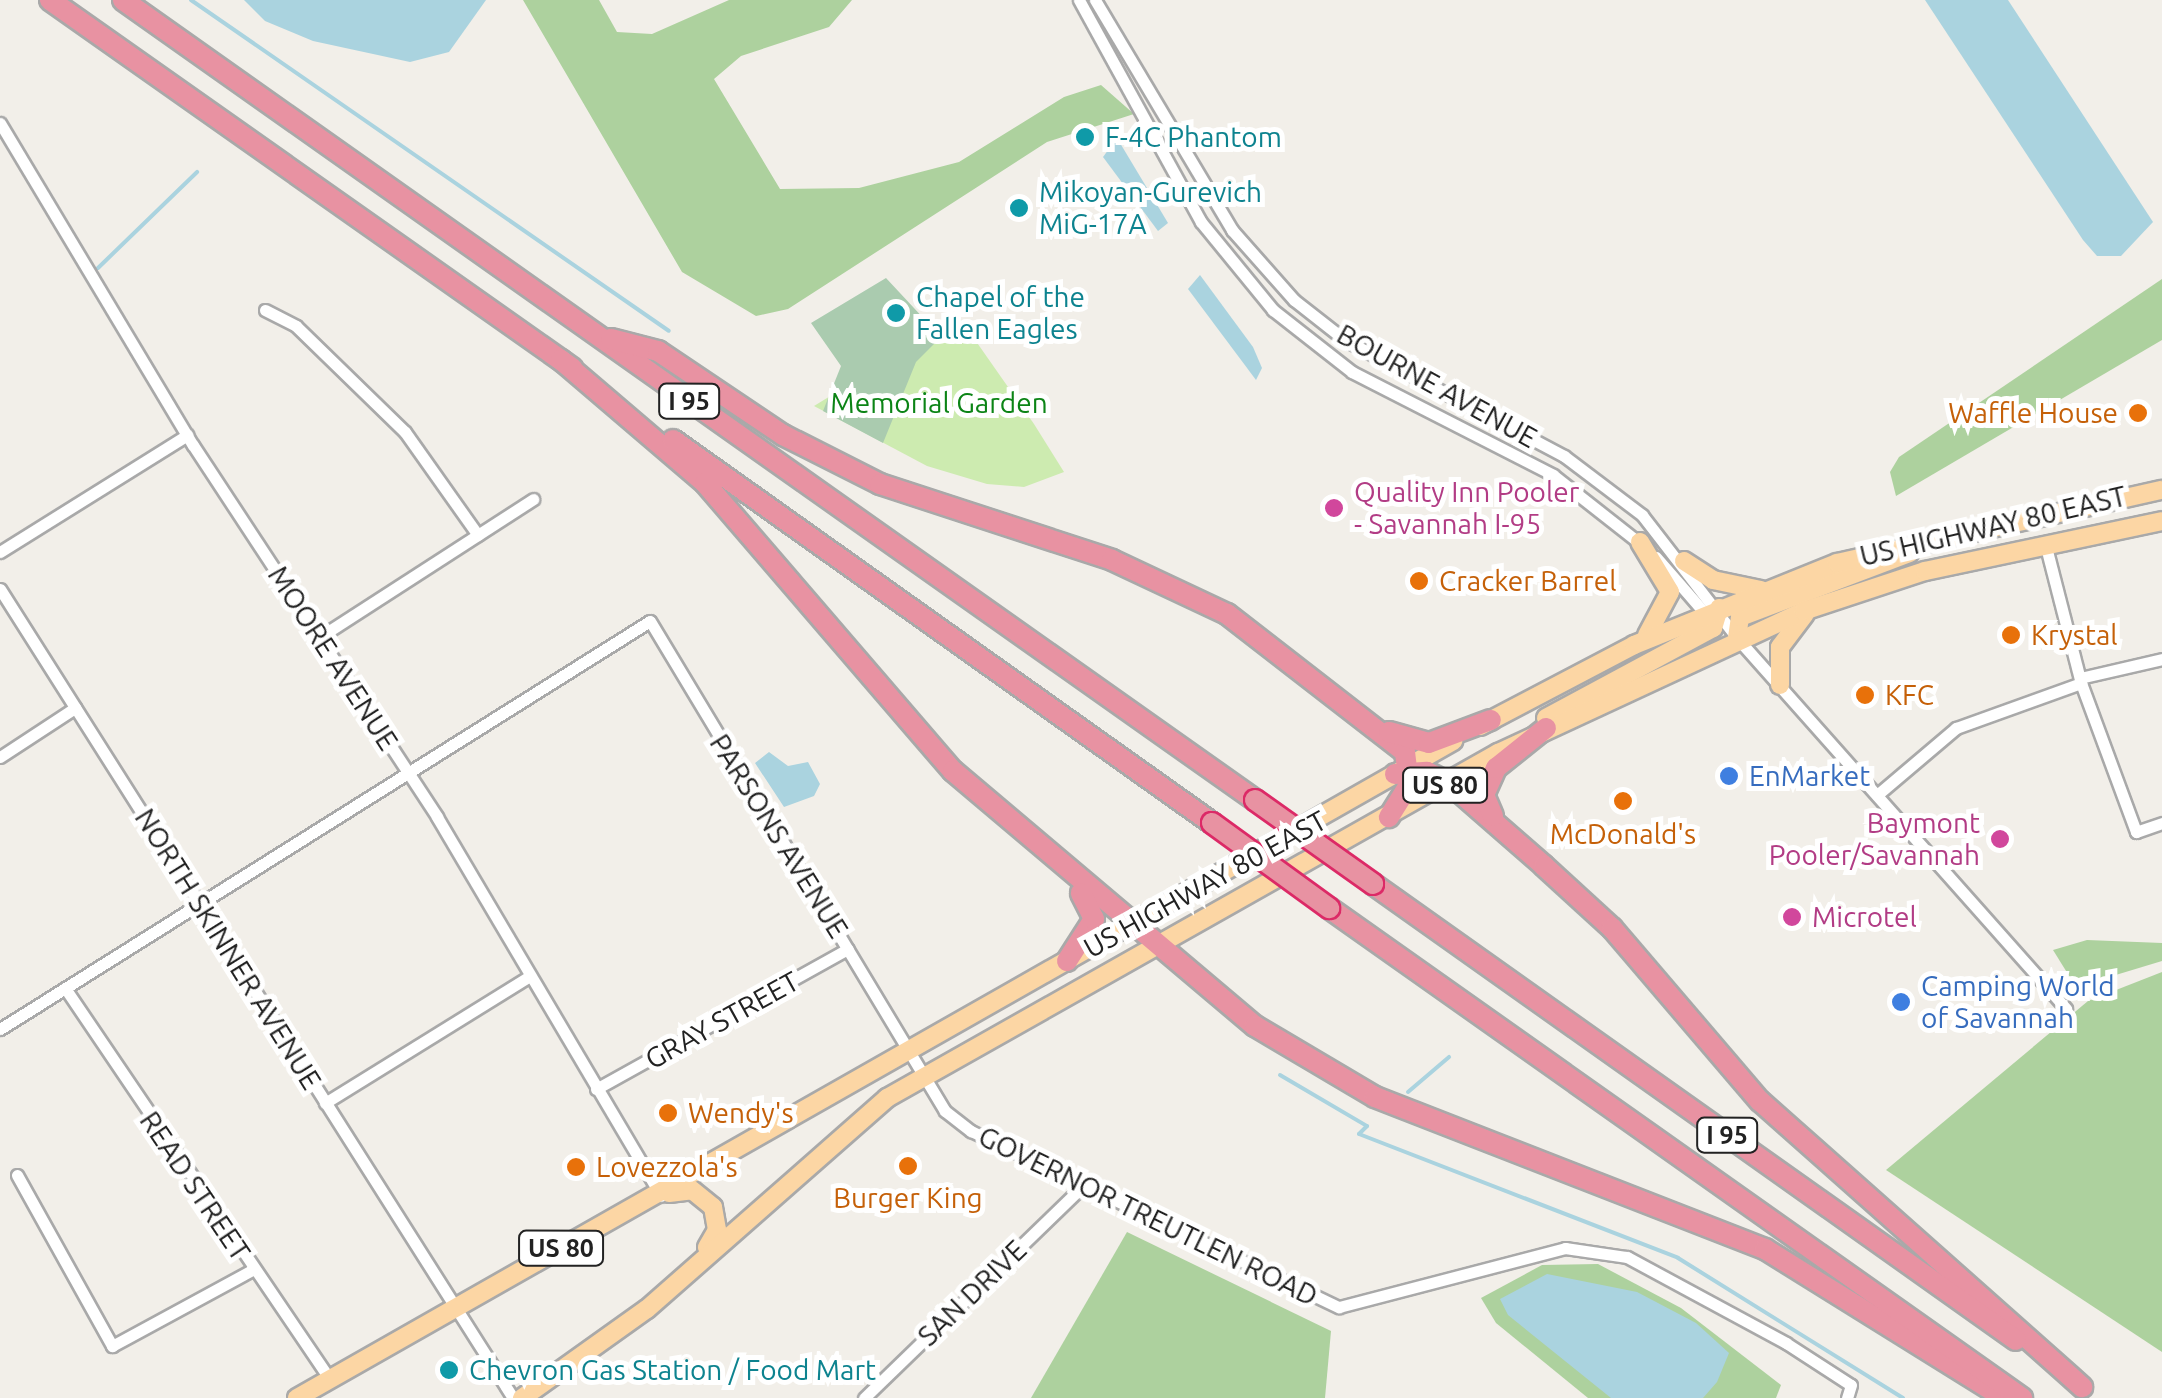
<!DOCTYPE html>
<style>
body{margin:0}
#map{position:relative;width:2162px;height:1398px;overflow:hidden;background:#f2efe9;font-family:Ubuntu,sans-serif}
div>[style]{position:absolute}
.grass>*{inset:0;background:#cdebb0}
.forest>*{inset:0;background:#add19e}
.cemetery>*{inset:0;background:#aacbaf}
.water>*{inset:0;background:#aad3df}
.stream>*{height:4px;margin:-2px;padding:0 2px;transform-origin:2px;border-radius:2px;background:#aad3df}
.roads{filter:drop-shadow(2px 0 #a9a9a9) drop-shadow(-2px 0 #a9a9a9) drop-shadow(0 2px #a9a9a9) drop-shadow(0 -2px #a9a9a9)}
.street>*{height:11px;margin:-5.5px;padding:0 5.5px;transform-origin:5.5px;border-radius:5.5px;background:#fff}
.primary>*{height:18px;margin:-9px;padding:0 9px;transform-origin:9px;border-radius:9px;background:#fcd6a4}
.highway>*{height:20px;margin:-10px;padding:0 10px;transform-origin:10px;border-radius:10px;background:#e892a2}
.bridges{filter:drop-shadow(2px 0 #dc2a67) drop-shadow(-2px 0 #dc2a67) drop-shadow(0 2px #dc2a67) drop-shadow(0 -2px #dc2a67)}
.highway-bridge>*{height:20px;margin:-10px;padding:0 10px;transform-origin:10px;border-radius:10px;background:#e892a2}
.dots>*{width:28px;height:28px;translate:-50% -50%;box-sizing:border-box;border:5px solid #fff;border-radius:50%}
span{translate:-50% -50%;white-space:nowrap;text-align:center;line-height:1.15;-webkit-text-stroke:10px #fff;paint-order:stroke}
.shield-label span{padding:2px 8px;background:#fff;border:2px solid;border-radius:8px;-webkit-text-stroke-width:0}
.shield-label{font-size:25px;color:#222;font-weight:700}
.culture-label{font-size:28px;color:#0d838f}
.left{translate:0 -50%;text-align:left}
.street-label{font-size:28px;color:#222}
.park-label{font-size:28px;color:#0c8416}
.food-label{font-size:28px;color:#c56008}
.right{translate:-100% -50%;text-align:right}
.hotel-label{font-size:28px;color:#b23c85}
.shop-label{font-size:28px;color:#366cbe}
</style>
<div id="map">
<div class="grass">
<div style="clip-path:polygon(959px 317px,1034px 424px,1064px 472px,1024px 487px,987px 484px,927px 466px,814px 406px)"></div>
</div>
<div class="forest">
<div style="clip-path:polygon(523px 0,599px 0,617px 32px,652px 34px,729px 0,852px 0,829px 27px,741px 56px,714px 79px,780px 189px,859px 188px,959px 162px,1064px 97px,1101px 85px,1134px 114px,1047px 142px,788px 309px,756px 316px,682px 272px)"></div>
<div style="clip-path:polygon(2162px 279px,2162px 340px,1896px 496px,1890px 472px,1899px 457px)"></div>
<div style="clip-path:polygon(2087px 940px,2162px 943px,2162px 961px,2076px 987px,2053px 950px)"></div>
<div style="clip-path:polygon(2162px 972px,2162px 1352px,1886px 1170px,2088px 1001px)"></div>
<div style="clip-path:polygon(1127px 1232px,1331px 1331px,1325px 1398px,1031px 1398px)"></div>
<div style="clip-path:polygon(1598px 1264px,1681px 1308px,1781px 1385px,1776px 1398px,1588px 1398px,1496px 1323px,1481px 1298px,1542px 1265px)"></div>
</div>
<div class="cemetery">
<div style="clip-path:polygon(886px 278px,941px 337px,916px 362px,883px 443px,823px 411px,841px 366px,811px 323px)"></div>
</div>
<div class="water">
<div style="clip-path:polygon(244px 0,486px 0,449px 52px,410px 62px,313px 41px,265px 21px)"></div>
<div style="clip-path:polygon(1925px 0,2008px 0,2153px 222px,2121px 256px,2097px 256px,2083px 240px)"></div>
<div style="clip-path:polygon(1117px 138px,1168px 223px,1158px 231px,1103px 157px)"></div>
<div style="clip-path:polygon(1200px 275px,1253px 347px,1262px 368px,1256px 380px,1188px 289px)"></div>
<div style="clip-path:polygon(769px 752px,788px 766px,808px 762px,820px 784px,814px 796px,784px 807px,755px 763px)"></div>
<div style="clip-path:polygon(1547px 1274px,1637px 1292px,1696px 1323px,1729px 1353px,1717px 1382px,1703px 1398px,1611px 1398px,1508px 1315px,1500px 1299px)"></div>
</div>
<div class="stream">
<div style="left:191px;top:0;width:581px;rotate:34.7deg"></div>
<div style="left:98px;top:268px;width:138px;rotate:-44.1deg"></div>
<div style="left:1280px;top:1075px;width:101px;rotate:30.4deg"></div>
<div style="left:1367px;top:1126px;width:11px;rotate:135deg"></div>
<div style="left:1359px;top:1134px;width:342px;rotate:21.2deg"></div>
<div style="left:1678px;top:1258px;width:265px;rotate:31.9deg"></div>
<div style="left:1408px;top:1092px;width:54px;rotate:-40.5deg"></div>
</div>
<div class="roads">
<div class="street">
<div style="left:1079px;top:0;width:253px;rotate:61.2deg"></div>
<div style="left:1201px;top:222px;width:114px;rotate:50.7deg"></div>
<div style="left:1273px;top:310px;width:100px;rotate:38.1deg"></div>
<div style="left:1352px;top:372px;width:226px;rotate:27.1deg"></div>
<div style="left:1553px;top:475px;width:113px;rotate:38.2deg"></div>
<div style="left:1095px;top:0;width:268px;rotate:59.2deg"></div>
<div style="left:1232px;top:230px;width:94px;rotate:48.5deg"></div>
<div style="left:1294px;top:300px;width:65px;rotate:38.1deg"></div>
<div style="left:1345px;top:340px;width:248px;rotate:27.9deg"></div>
<div style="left:1564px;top:456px;width:98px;rotate:37.1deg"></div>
<div style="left:1642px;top:515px;width:155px;rotate:52.3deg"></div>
<div style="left:1737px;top:638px;width:496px;rotate:48.4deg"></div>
<div style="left:0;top:123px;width:375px;rotate:59.1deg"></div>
<div style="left:193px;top:445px;width:445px;rotate:56.7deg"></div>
<div style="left:437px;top:817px;width:440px;rotate:59.4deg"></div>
<div style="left:265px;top:310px;width:35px;rotate:27deg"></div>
<div style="left:296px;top:326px;width:152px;rotate:44.2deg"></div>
<div style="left:405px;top:432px;width:126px;rotate:54.7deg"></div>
<div style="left:2045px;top:543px;width:145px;rotate:75.6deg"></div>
<div style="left:2081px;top:683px;width:159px;rotate:69.7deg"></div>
<div style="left:2136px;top:832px;width:28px;rotate:-19deg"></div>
<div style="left:0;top:552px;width:221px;rotate:-32deg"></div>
<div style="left:1656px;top:557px;width:81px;rotate:49deg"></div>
<div style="left:0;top:589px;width:958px;rotate:57.62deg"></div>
<div style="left:320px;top:637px;width:254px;rotate:-32.9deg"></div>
<div style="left:2080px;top:678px;width:84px;rotate:-13deg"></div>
<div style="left:0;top:757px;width:90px;rotate:-33.2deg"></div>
<div style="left:1877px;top:795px;width:104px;rotate:-40.3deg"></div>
<div style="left:1956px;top:728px;width:133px;rotate:-19.8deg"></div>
<div style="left:65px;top:988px;width:472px;rotate:55.9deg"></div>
<div style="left:0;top:1029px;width:767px;rotate:-32.12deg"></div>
<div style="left:650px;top:621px;width:572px;rotate:58.95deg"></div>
<div style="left:945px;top:1111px;width:33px;rotate:38deg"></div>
<div style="left:971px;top:1131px;width:408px;rotate:25.6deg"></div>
<div style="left:1339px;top:1307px;width:234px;rotate:-14.6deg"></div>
<div style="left:1565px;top:1248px;width:63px;rotate:8.3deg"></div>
<div style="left:1627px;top:1257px;width:181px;rotate:28.4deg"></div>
<div style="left:1786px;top:1343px;width:77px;rotate:32.9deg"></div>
<div style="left:1851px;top:1385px;width:14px;rotate:107deg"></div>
<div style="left:596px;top:1089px;width:288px;rotate:-29.1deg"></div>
<div style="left:325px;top:1103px;width:241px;rotate:-31.8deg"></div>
<div style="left:17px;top:1175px;width:196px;rotate:60.9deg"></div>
<div style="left:112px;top:1346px;width:159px;rotate:-28.5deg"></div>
<div style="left:864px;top:1398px;width:301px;rotate:-44.1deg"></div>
</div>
<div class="primary">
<div style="left:1640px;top:542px;width:58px;rotate:59deg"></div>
<div style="left:1670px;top:592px;width:49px;rotate:118.1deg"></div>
<div style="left:1684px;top:561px;width:35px;rotate:33deg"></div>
<div style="left:1713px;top:580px;width:49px;rotate:11.8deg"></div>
<div style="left:1737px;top:638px;width:21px;rotate:-82deg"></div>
<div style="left:1740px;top:617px;width:181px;rotate:-20.7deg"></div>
<div style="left:1780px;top:685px;width:38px;rotate:-90deg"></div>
<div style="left:1780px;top:647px;width:41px;rotate:-52.9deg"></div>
<div style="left:1546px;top:718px;width:190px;rotate:-28.3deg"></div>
<div style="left:1713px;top:628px;width:21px;rotate:-73deg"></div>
<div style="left:1480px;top:726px;width:174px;rotate:-27.7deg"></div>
<div style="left:1634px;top:645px;width:219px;rotate:-22deg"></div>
<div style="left:1837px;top:563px;width:333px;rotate:-12.7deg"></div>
<div style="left:669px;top:1193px;width:23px;rotate:-7deg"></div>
<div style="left:692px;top:1190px;width:27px;rotate:39deg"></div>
<div style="left:713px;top:1207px;width:23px;rotate:80deg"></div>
<div style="left:717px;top:1230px;width:20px;rotate:120deg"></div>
<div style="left:297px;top:1398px;width:1330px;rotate:-29.61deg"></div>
<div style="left:522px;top:1398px;width:153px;rotate:-35.5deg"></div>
<div style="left:647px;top:1309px;width:320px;rotate:-41.3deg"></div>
<div style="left:887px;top:1098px;width:702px;rotate:-29.45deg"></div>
<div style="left:1498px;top:753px;width:337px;rotate:-24.9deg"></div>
<div style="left:1804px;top:611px;width:127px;rotate:-18.3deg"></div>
<div style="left:1925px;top:571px;width:242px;rotate:-11.9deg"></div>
</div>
<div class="highway">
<div style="left:50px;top:0;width:639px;rotate:35.18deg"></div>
<div style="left:123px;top:0;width:1386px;rotate:35.25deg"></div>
<div style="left:611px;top:339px;width:49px;rotate:14.3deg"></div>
<div style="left:658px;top:351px;width:151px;rotate:33.9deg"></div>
<div style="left:783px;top:435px;width:109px;rotate:26.8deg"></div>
<div style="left:880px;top:484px;width:244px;rotate:18.1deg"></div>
<div style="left:1112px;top:560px;width:127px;rotate:25.2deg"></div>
<div style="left:1227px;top:614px;width:225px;rotate:37.8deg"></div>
<div style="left:1405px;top:752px;width:33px;rotate:83deg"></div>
<div style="left:1409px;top:785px;width:38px;rotate:122deg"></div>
<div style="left:561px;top:360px;width:189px;rotate:40.5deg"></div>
<div style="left:705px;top:483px;width:380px;rotate:49.3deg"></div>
<div style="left:953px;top:771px;width:395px;rotate:40.2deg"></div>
<div style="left:1255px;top:1026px;width:139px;rotate:30.6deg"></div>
<div style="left:1375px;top:1097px;width:419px;rotate:21.3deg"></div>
<div style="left:1765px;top:1249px;width:282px;rotate:31.9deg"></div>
<div style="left:673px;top:440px;width:661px;rotate:35.4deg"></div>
<div style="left:1389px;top:732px;width:41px;rotate:15.4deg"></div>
<div style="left:1429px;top:743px;width:66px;rotate:-20.4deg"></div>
<div style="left:1395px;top:774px;width:32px;rotate:-4deg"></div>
<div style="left:1427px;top:772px;width:25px;rotate:27deg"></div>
<div style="left:1449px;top:783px;width:126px;rotate:41.1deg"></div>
<div style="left:1544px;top:866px;width:92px;rotate:42.4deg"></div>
<div style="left:1612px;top:928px;width:228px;rotate:49.5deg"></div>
<div style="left:1760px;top:1101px;width:431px;rotate:41.6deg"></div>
<div style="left:1493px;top:816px;width:23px;rotate:-113deg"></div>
<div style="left:1484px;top:795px;width:30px;rotate:-66deg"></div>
<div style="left:1496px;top:768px;width:64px;rotate:-38.7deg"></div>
<div style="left:1373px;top:884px;width:788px;rotate:35.34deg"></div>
<div style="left:1329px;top:908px;width:849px;rotate:35.26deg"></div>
<div style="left:1067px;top:961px;width:50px;rotate:-57.3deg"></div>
<div style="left:1094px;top:919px;width:29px;rotate:-117deg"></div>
</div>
</div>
<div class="bridges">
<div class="highway-bridge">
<div style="left:1255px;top:800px;width:145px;rotate:35.4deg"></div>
<div style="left:1212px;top:823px;width:145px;rotate:36deg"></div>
</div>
</div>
<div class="dots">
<div style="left:1085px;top:137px;background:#0f9aa8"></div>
<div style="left:1019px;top:208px;background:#0f9aa8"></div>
<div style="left:896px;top:313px;background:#0f9aa8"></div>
<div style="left:2138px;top:413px;background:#e8710a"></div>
<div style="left:1334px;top:508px;background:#d1479c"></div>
<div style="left:1419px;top:581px;background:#e8710a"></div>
<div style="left:2011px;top:635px;background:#e8710a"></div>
<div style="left:1865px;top:695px;background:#e8710a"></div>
<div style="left:1729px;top:776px;background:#3f7fe0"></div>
<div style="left:1623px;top:801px;background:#e8710a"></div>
<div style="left:2000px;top:839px;background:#d1479c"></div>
<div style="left:1792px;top:917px;background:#d1479c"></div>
<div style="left:1901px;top:1002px;background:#3f7fe0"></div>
<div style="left:668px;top:1113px;background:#e8710a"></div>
<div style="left:908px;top:1166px;background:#e8710a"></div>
<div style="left:576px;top:1167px;background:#e8710a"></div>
<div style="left:449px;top:1370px;background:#0f9aa8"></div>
</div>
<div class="shield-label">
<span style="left:689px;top:401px">I 95</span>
<span style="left:1445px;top:785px">US 80</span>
<span style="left:1727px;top:1135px">I 95</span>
<span style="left:561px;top:1248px">US 80</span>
</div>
<div class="culture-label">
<span class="left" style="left:1105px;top:137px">F-4C Phantom</span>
<span class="left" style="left:1039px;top:208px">Mikoyan-Gurevich<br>MiG-17A</span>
<span class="left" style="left:916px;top:313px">Chapel of the<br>Fallen Eagles</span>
<span class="left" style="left:469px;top:1370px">Chevron Gas Station / Food Mart</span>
</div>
<div class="street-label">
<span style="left:1437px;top:386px;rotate:29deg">BOURNE AVENUE</span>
<span style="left:1993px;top:526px;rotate:-13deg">US HIGHWAY 80 EAST</span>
<span style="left:333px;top:658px;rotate:57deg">MOORE AVENUE</span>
<span style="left:779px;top:836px;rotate:58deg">PARSONS AVENUE</span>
<span style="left:1205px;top:884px;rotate:-29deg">US HIGHWAY 80 EAST</span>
<span style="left:228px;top:949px;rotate:58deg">NORTH SKINNER AVENUE</span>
<span style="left:722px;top:1020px;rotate:-29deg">GRAY STREET</span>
<span style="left:195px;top:1186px;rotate:56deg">READ STREET</span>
<span style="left:1148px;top:1216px;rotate:26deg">GOVERNOR TREUTLEN ROAD</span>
<span style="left:972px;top:1293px;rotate:-44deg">SAN DRIVE</span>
</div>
<div class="park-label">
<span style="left:939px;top:403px">Memorial Garden</span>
</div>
<div class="food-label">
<span class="right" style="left:2118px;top:413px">Waffle House</span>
<span class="left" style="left:1439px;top:581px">Cracker Barrel</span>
<span class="left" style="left:2031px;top:635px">Krystal</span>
<span class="left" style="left:1885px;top:695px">KFC</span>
<span style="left:1623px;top:834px">McDonald's</span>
<span class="left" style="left:688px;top:1113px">Wendy's</span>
<span class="left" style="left:596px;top:1167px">Lovezzola's</span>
<span style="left:908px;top:1198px">Burger King</span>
</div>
<div class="hotel-label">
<span class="left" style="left:1354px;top:508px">Quality Inn Pooler<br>- Savannah I-95</span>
<span class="right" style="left:1980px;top:839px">Baymont<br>Pooler/Savannah</span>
<span class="left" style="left:1812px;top:917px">Microtel</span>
</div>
<div class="shop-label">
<span class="left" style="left:1749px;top:776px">EnMarket</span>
<span class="left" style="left:1921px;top:1002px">Camping World<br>of Savannah</span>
</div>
</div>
